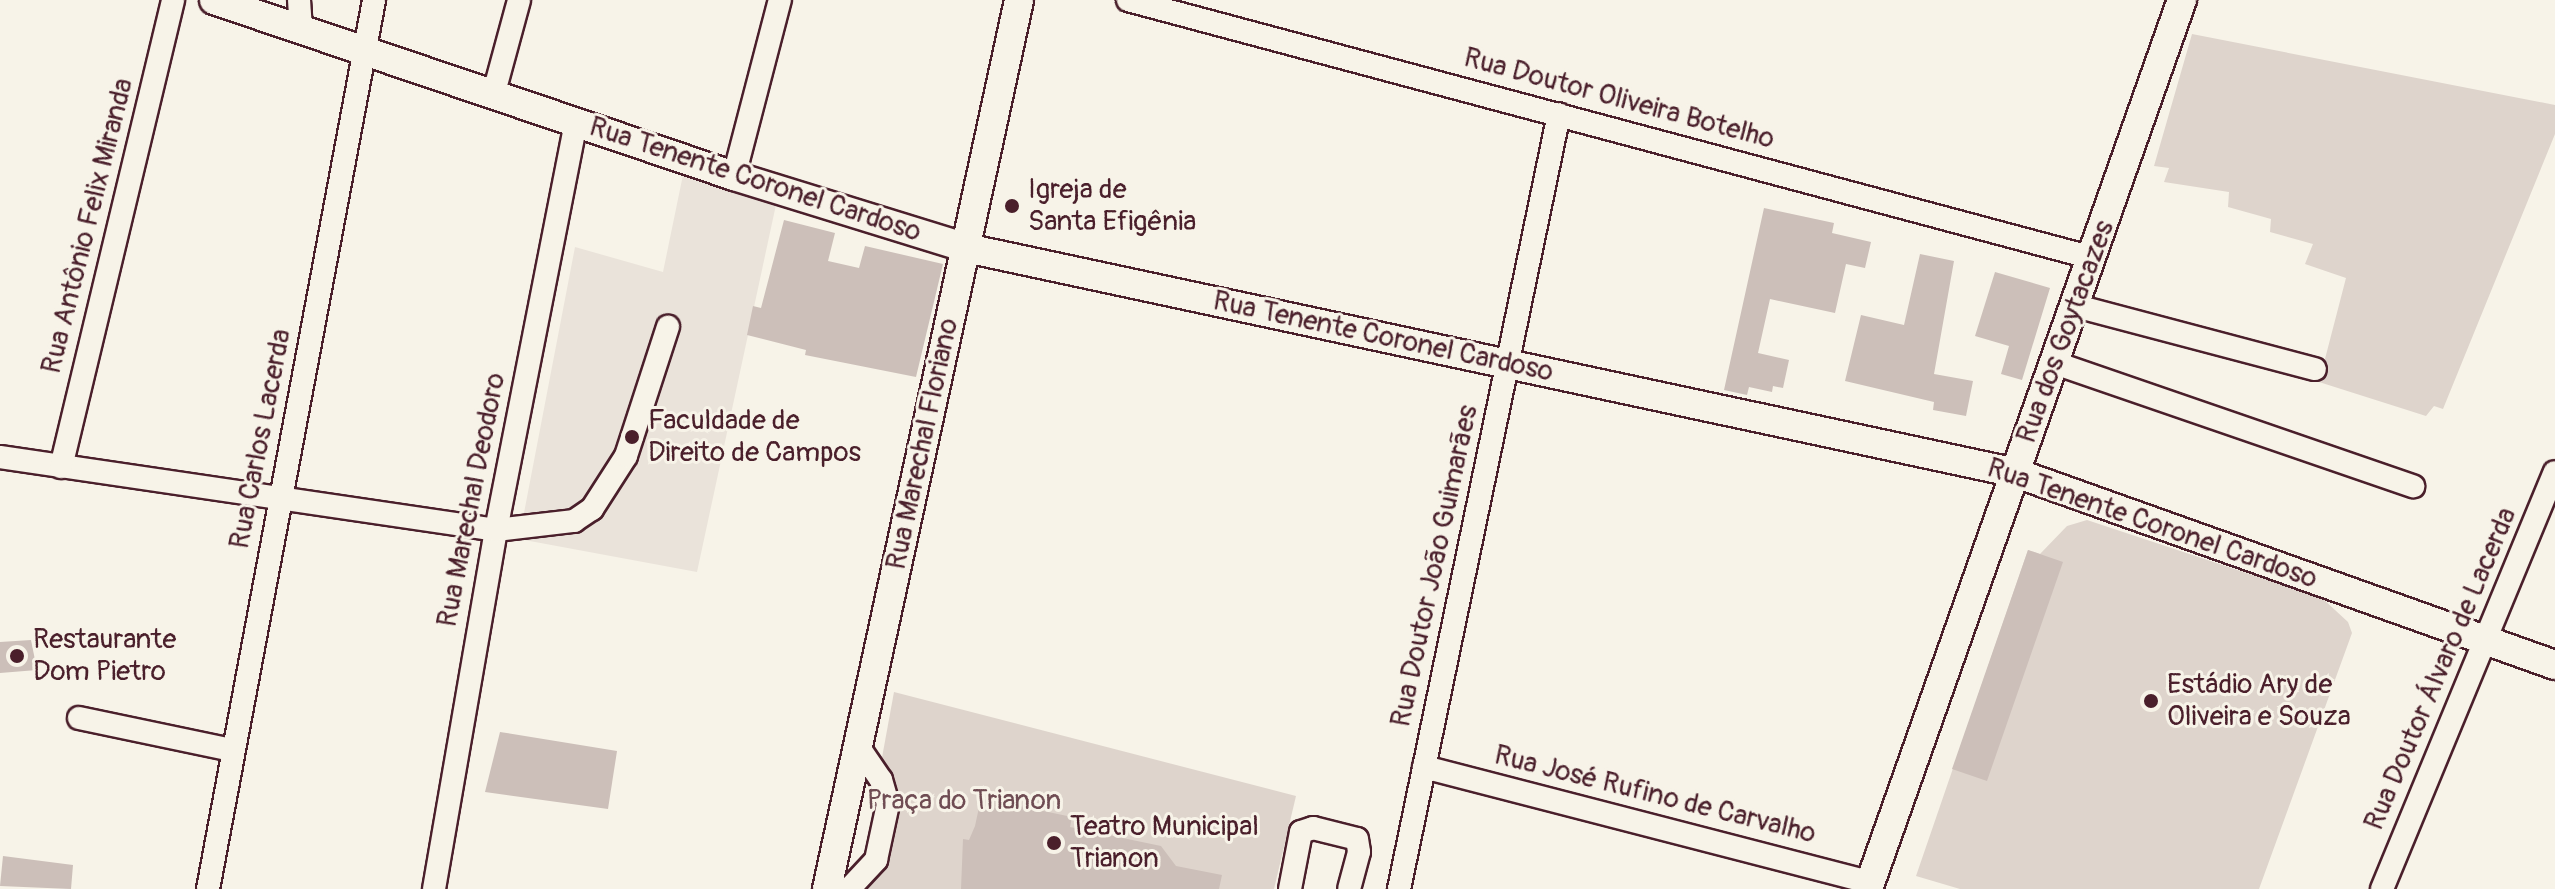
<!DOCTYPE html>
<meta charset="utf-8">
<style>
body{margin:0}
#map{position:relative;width:2555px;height:889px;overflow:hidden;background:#f7f3e8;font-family:Pangolin,sans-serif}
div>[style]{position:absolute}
.built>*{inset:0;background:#eae3da}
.green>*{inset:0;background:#ded4cc}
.building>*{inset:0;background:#ccbfb9}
.roads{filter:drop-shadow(2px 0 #4a1f2b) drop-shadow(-2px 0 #4a1f2b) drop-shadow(0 2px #4a1f2b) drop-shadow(0 -2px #4a1f2b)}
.minor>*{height:22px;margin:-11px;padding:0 11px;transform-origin:11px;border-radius:11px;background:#f7f3e8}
.major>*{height:28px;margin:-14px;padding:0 14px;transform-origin:14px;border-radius:14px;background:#f7f3e8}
.dots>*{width:22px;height:22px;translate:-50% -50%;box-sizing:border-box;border:4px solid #f7f3e8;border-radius:50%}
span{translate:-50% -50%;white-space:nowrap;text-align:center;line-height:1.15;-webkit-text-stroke:6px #f7f3e8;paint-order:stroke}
.street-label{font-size:28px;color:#4a1f2b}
.poi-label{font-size:28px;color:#4a1f2b}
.left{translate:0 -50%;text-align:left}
.park-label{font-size:28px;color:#6f4c53}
</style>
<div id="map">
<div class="built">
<div style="clip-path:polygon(684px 170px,777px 200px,697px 572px,519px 539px,575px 247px,663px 272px)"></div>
</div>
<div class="green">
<div style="clip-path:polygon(2192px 34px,2555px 105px,2555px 134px,2443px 409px,2434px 406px,2426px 416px,2319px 382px,2346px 278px,2305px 264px,2313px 244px,2270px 232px,2271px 219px,2228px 207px,2229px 192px,2164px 182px,2169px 168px,2154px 166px)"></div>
<div style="clip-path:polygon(2087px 520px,2322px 598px,2348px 622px,2352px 633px,2259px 889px,1960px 889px,1916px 876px,2028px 550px,2040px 554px,2067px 526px)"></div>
<div style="clip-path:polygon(894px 692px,1296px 796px,1274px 889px,858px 889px)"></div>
</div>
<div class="building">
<div style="clip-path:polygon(1764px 208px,1834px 223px,1832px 233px,1871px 242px,1865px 268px,1846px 264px,1835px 313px,1770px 299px,1758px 353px,1789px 360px,1783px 388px,1773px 386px,1772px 392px,1749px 387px,1747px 395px,1724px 390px)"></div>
<div style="clip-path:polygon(784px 220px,835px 233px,828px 261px,859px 268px,865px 246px,943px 264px,916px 377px,805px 355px,806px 350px,747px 335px,753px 306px,761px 308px)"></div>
<div style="clip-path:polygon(1920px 254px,1954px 261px,1934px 374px,1973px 381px,1966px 416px,1933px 410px,1934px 402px,1845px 381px,1861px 315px,1904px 325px)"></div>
<div style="clip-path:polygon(1995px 272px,2050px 288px,2022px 380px,2001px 374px,2009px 346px,1975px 336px)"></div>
<div style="clip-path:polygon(2028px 550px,2063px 562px,1987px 781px,1952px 769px)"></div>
<div style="clip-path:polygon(31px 640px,37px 670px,0 673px,0 642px)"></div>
<div style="clip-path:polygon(500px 732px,617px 751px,608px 809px,485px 792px)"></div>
<div style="clip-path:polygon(981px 798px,1072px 817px,1070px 827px,1161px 846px,1176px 866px,1222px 875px,1219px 889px,961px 889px,963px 839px,969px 840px,975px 826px)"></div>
<div style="clip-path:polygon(3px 856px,73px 865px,71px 889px,0 886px)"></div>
</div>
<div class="roads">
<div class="minor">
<div style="left:299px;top:0;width:30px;rotate:86deg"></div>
<div style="left:1128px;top:0;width:999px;rotate:14.97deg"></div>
<div style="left:493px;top:96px;width:99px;rotate:-74.8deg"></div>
<div style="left:734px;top:176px;width:182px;rotate:-75.4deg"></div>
<div style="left:2076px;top:306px;width:247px;rotate:14.8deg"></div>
<div style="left:2055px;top:363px;width:379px;rotate:19deg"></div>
<div style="left:0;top:457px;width:501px;rotate:8.37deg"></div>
<div style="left:496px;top:530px;width:79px;rotate:-6.6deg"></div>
<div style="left:574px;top:521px;width:22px;rotate:-34deg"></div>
<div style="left:592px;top:509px;width:63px;rotate:-57.3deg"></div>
<div style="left:626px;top:456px;width:136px;rotate:-72deg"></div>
<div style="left:61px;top:467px;width:480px;rotate:-76.5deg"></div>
<div style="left:79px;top:718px;width:156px;rotate:11.8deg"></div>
<div style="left:1424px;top:767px;width:461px;rotate:14.5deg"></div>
<div style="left:208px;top:889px;width:904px;rotate:-79.42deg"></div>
<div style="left:434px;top:889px;width:364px;rotate:-80.2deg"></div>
<div style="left:496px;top:530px;width:416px;rotate:-78.9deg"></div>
<div style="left:849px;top:889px;width:40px;rotate:-47deg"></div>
<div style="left:876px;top:860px;width:57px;rotate:-77.9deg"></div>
<div style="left:888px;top:804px;width:25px;rotate:-106deg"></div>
<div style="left:881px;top:780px;width:41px;rotate:-124.1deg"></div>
<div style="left:1290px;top:889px;width:58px;rotate:-79.1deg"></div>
<div style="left:1301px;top:832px;width:13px;rotate:-18deg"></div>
<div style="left:1313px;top:828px;width:45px;rotate:14deg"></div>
<div style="left:1357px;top:839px;width:13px;rotate:81deg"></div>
<div style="left:1359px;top:852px;width:38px;rotate:105deg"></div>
<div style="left:1399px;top:889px;width:791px;rotate:-78.34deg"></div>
<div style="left:2382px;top:889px;width:451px;rotate:-67.5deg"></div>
</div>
<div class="major">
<div style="left:214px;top:0;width:549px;rotate:18.7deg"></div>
<div style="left:734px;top:176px;width:243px;rotate:17.2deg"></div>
<div style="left:966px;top:248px;width:1074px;rotate:12.09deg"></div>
<div style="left:2016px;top:473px;width:572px;rotate:19.61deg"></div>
<div style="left:827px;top:889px;width:909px;rotate:-77.81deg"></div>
<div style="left:1868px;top:889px;width:943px;rotate:-70.55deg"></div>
</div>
</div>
<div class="dots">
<div style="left:1012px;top:206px;background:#4a1f2b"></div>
<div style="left:632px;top:437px;background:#4a1f2b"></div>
<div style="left:17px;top:656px;background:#4a1f2b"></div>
<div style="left:2151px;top:701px;background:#4a1f2b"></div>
<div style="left:1054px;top:843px;background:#4a1f2b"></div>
</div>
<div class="street-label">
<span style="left:1619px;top:99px;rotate:15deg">Rua Doutor Oliveira Botelho</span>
<span style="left:755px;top:180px;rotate:18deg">Rua Tenente Coronel Cardoso</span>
<span style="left:88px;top:226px;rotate:-76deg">Rua Antônio Felix Miranda</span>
<span style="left:2066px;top:332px;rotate:-70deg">Rua dos Goytacazes</span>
<span style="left:1383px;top:337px;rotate:12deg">Rua Tenente Coronel Cardoso</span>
<span style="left:261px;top:439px;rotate:-79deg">Rua Carlos Lacerda</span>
<span style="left:923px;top:444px;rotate:-78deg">Rua Marechal Floriano</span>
<span style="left:472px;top:500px;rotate:-79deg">Rua Marechal Deodoro</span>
<span style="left:2152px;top:524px;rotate:19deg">Rua Tenente Coronel Cardoso</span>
<span style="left:1435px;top:566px;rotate:-78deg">Rua Doutor João Guimarães</span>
<span style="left:2441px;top:669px;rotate:-67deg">Rua Doutor Álvaro de Lacerda</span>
<span style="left:1655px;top:795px;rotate:14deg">Rua José Rufino de Carvalho</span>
</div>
<div class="poi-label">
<span class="left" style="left:1028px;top:206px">Igreja de<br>Santa Efigênia</span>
<span class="left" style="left:648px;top:437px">Faculdade de<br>Direito de Campos</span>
<span class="left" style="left:33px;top:656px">Restaurante<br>Dom Pietro</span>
<span class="left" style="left:2167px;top:701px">Estádio Ary de<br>Oliveira e Souza</span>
<span class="left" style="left:1070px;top:843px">Teatro Municipal<br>Trianon</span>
</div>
<div class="park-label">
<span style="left:964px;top:801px">Praça do Trianon</span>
</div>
</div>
